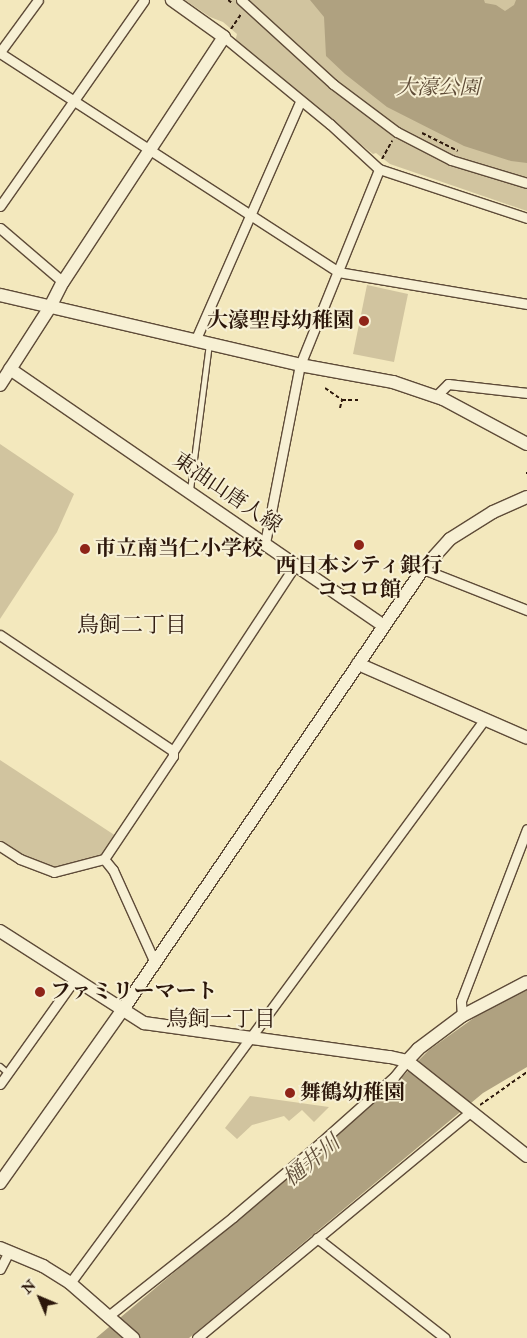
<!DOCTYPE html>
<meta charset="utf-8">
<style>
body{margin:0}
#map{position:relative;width:527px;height:1338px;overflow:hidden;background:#f3e8bd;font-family:"IM FELL Double Pica","Noto Serif JP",serif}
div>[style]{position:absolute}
.green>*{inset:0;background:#d1c49f}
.water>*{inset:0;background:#afa180}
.path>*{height:2px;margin-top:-1px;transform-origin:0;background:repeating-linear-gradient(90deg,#2c170b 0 4px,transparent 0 6.5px)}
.roads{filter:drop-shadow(1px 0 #5e4b38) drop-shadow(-1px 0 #5e4b38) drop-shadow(0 1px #5e4b38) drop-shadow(0 -1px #5e4b38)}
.lane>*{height:4.5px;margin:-2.25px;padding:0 2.25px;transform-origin:2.25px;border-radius:2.25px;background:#f7f0d4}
.street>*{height:9px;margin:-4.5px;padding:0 4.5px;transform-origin:4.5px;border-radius:4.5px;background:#f7f0d4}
.secondary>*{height:12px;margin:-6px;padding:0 6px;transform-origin:6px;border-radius:6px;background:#f7f0d4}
.dots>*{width:14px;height:14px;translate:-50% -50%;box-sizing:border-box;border:2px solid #f7f0d4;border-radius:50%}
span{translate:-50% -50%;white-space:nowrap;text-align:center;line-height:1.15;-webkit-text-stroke:4px #f7f0d4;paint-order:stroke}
.park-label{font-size:21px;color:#5e4b37;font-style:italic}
.poi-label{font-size:21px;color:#2c170b;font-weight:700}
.right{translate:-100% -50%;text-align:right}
.left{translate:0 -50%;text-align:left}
.street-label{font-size:21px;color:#2c170b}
.neighbourhood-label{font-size:22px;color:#2c170b}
.water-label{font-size:22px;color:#604e3a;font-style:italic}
.north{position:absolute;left:15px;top:1273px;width:50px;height:50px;-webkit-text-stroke:4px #f7f0d4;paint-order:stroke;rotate:315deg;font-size:14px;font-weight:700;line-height:20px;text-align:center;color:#2c170b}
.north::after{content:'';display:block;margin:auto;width:18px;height:22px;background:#2c170b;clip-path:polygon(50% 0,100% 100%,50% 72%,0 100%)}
</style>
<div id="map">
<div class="green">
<div style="clip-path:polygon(185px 0,527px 0,527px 211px,390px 164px,376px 153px,373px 154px,235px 42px,237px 34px,223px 22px,210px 17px)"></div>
<div style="clip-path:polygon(367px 285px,408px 294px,394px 362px,353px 354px)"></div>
<div style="clip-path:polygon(0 444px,74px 494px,57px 532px,0 619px)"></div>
<div style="clip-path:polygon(0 760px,116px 836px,103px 856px,55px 870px,29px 860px,0 842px)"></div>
<div style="clip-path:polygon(250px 1096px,329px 1107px,314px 1122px,302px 1110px,289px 1121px,284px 1116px,252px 1125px,237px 1139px,225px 1128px)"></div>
</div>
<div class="water">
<div style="clip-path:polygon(310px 0,484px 0,485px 3px,496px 5px,505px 11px,514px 5px,516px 0,527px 0,527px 163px,511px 161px,464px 146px,387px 107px,345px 74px,326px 56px,324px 17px)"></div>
<div style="clip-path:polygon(527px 988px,527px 1067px,483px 1093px,189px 1338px,96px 1338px,309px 1159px,403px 1076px,429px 1050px,492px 1005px)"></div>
</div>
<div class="path">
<div style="left:228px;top:0;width:5px;rotate:37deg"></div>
<div style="left:231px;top:29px;width:18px;rotate:-56deg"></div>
<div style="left:422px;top:133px;width:40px;rotate:26.6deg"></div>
<div style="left:382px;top:159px;width:21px;rotate:-61deg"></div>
<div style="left:325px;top:388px;width:21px;rotate:35deg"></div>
<div style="left:342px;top:400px;width:16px"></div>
<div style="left:340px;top:408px;width:8px;rotate:-76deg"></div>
<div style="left:526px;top:473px;width:1px"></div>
<div style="left:480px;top:1105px;width:57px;rotate:-35.1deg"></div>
</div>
<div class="roads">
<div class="lane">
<div style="left:190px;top:490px;width:147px;rotate:-82.6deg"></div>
<div style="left:0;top:1066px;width:11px;rotate:41deg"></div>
</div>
<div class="street">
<div style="left:241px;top:0;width:125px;rotate:42.4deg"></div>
<div style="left:333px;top:84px;width:80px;rotate:36.9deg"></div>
<div style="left:397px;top:132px;width:61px;rotate:27.4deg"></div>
<div style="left:451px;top:160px;width:79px;rotate:16.8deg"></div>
<div style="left:224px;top:37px;width:137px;rotate:39.4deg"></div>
<div style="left:330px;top:124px;width:67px;rotate:42.6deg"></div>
<div style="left:379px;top:169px;width:156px;rotate:18.3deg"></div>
<div style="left:0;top:52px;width:64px;rotate:-53.8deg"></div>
<div style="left:0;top:53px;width:403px;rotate:32.9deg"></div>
<div style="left:338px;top:272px;width:192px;rotate:9.6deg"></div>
<div style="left:0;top:206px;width:251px;rotate:-55deg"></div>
<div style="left:0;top:228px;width:83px;rotate:40.6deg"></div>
<div style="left:195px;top:341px;width:261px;rotate:-66.3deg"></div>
<div style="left:436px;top:396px;width:17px;rotate:-45deg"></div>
<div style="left:448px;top:384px;width:80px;rotate:6.5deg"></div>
<div style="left:265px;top:543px;width:181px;rotate:-78.9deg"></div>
<div style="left:300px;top:365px;width:211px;rotate:-68deg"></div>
<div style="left:423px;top:569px;width:112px;rotate:21.5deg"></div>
<div style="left:0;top:635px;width:208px;rotate:33.8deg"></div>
<div style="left:173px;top:751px;width:222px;rotate:-56.7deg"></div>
<div style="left:0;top:846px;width:24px;rotate:33deg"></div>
<div style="left:20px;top:859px;width:36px;rotate:21deg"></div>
<div style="left:54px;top:872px;width:52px;rotate:-14.6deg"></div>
<div style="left:104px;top:859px;width:14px;rotate:51deg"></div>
<div style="left:113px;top:870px;width:102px;rotate:65.7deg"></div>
<div style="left:104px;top:859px;width:124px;rotate:-56.2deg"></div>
<div style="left:173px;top:756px;width:5px;rotate:-90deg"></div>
<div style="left:462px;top:1016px;width:15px;rotate:-94deg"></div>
<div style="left:461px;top:1001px;width:184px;rotate:-69deg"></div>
<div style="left:0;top:1084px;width:129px;rotate:-54.5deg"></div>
<div style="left:317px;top:1238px;width:162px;rotate:38deg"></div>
<div style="left:0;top:1269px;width:20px;rotate:-63deg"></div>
<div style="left:70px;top:1283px;width:699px;rotate:-53.67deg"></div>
<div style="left:107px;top:1317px;width:161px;rotate:-38.4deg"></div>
<div style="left:233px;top:1217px;width:116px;rotate:-40.4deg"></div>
<div style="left:321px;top:1142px;width:98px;rotate:-41.7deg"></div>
<div style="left:394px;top:1077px;width:21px;rotate:-51deg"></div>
<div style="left:197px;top:1338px;width:354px;rotate:-39.6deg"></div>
</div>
<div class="secondary">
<div style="left:0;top:295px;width:308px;rotate:13.1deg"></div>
<div style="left:300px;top:365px;width:95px;rotate:10.4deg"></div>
<div style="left:393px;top:382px;width:53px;rotate:18.8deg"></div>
<div style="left:443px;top:399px;width:95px;rotate:28.2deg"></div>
<div style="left:10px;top:369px;width:452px;rotate:34.5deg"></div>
<div style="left:0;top:385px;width:93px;rotate:-57.3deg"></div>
<div style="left:50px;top:307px;width:28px;rotate:-63deg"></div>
<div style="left:63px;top:282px;width:293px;rotate:-56.7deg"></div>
<div style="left:224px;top:37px;width:64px;rotate:-144.6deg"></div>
<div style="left:358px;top:664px;width:184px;rotate:23.6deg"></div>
<div style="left:0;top:931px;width:171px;rotate:32.6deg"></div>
<div style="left:144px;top:1023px;width:248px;rotate:7.9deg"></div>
<div style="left:390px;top:1057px;width:17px;rotate:13deg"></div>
<div style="left:407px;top:1061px;width:153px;rotate:38.4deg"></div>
<div style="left:407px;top:1061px;width:16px;rotate:-47deg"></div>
<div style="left:418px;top:1049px;width:55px;rotate:-36.9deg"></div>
<div style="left:462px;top:1016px;width:73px;rotate:-27.6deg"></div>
<div style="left:0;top:1183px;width:211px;rotate:-54.7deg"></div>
<div style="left:122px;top:1011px;width:535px;rotate:-55.75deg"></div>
<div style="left:423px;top:569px;width:40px;rotate:-48deg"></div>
<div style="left:450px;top:539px;width:51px;rotate:-32.1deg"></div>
<div style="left:493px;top:512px;width:37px;rotate:-24deg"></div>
<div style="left:0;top:1248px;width:47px;rotate:22.7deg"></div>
<div style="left:43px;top:1266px;width:32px;rotate:32deg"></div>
<div style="left:70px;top:1283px;width:84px;rotate:41.1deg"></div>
</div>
</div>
<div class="dots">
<div style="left:364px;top:321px;background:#8f2418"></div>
<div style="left:359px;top:545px;background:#8f2418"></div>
<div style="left:85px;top:549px;background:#8f2418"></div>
<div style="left:40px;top:992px;background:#8f2418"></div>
<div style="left:290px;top:1093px;background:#8f2418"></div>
</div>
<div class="park-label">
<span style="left:438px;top:88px">大濠公園</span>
</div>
<div class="poi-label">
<span class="right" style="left:354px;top:321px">大濠聖母幼稚園</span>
<span class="left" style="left:95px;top:549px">市立南当仁小学校</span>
<span style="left:359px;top:578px">西日本シティ銀行<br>ココロ館</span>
<span class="left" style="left:50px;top:992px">ファミリーマート</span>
<span class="left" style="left:300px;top:1093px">舞鶴幼稚園</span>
</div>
<div class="street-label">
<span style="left:227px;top:493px;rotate:34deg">東油山唐人線</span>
</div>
<div class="neighbourhood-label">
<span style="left:132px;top:626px">鳥飼二丁目</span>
<span style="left:221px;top:1020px">鳥飼一丁目</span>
</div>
<div class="water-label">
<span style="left:312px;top:1161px;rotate:-40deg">樋井川</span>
</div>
<div class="north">N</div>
</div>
